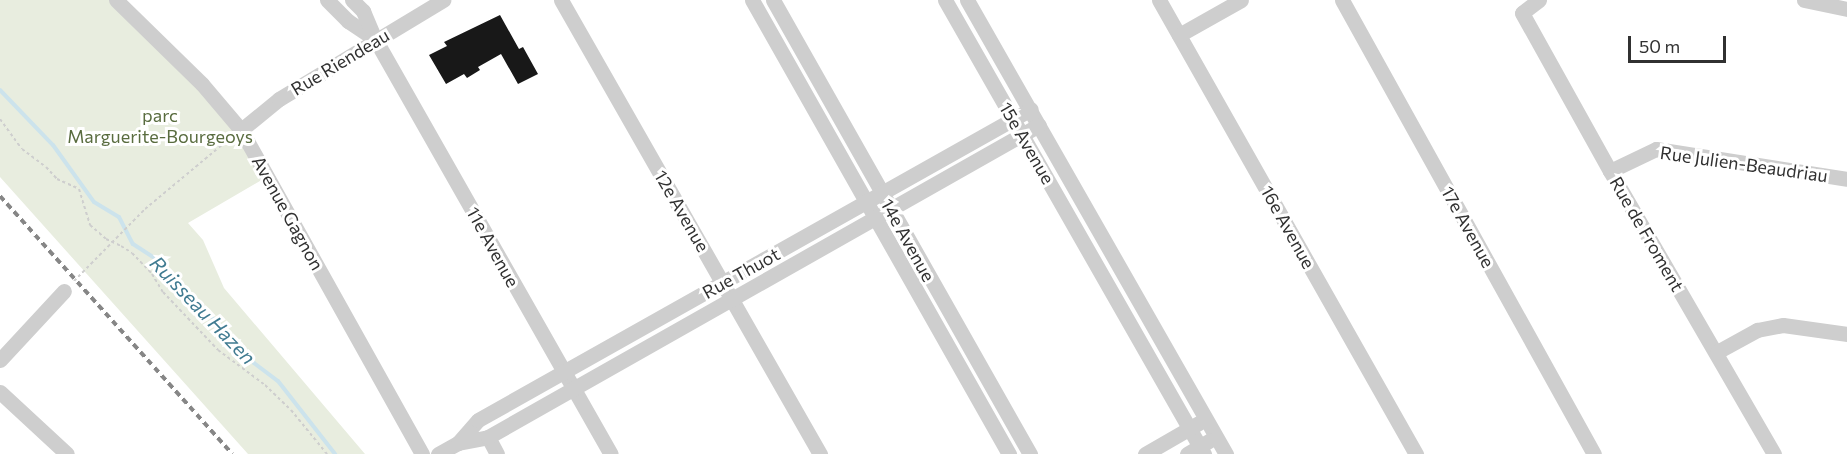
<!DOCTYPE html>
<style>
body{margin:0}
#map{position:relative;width:1847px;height:454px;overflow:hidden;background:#fff;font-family:Commissioner,sans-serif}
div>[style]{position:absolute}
.green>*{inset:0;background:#e8eddf}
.stream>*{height:4px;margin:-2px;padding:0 2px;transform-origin:2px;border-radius:2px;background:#cce3ec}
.building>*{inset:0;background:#181818}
.path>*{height:2px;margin-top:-1px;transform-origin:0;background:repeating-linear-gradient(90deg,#cecece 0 3px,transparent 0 6px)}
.street>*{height:15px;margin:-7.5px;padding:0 7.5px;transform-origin:7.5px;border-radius:7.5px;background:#cecece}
.rail>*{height:4px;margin-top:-2px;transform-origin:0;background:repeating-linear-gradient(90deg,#868686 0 6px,transparent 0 10.5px)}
.path-bridge>*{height:2px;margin-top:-1px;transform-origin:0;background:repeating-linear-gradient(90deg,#cecece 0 3px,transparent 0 6px)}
span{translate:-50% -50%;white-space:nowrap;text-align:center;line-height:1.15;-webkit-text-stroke:6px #fff;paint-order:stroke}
.street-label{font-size:18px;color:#313131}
.park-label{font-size:18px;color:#596c3f}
.water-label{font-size:20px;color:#407b91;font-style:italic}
.scale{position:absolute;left:1628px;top:36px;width:98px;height:27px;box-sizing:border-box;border:3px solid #313131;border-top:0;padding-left:8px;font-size:18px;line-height:21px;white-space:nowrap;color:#313131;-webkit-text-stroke:4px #fff;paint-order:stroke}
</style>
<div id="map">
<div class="green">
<div style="clip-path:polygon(0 0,116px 0,202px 84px,265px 178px,188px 223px,203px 240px,224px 288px,365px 454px,248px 454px,0 177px)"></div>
</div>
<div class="stream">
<div style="left:0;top:90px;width:76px;rotate:46.1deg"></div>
<div style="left:53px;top:145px;width:70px;rotate:54.3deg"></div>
<div style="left:94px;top:202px;width:29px;rotate:31deg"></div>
<div style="left:119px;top:217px;width:30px;rotate:63deg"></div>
<div style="left:133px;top:244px;width:35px;rotate:33deg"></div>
<div style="left:162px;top:263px;width:136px;rotate:47.4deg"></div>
<div style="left:254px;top:363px;width:30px;rotate:37deg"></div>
<div style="left:278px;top:381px;width:93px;rotate:52deg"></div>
</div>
<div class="building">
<div style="clip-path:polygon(500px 15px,519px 49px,523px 47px,538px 74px,518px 84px,501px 54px,478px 67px,480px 70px,467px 78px,464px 74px,446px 84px,429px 55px,447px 46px,444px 42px)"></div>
</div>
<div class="path">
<div style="left:0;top:119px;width:37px;rotate:54deg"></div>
<div style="left:22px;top:149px;width:30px;rotate:37deg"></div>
<div style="left:46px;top:167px;width:16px;rotate:47deg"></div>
<div style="left:57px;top:179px;width:24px;rotate:24deg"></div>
<div style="left:79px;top:189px;width:38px;rotate:73deg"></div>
<div style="left:90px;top:225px;width:21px;rotate:41deg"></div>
<div style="left:121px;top:246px;width:13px;rotate:32deg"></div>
<div style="left:132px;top:253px;width:29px;rotate:46deg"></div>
<div style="left:152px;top:274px;width:21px;rotate:59deg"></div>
<div style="left:163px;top:292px;width:80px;rotate:46.5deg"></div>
<div style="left:218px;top:350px;width:59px;rotate:36.7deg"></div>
<div style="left:265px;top:385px;width:36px;rotate:44deg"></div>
<div style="left:291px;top:410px;width:57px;rotate:50.7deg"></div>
<div style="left:74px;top:281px;width:101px;rotate:-45.4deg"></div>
<div style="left:145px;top:209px;width:109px;rotate:-39.8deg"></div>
</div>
<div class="street">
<div style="left:116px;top:0;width:120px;rotate:44.3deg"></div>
<div style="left:202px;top:84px;width:60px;rotate:49.7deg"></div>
<div style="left:241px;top:130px;width:371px;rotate:60.8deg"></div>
<div style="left:327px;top:0;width:30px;rotate:45deg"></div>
<div style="left:348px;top:21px;width:32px;rotate:34deg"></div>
<div style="left:352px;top:0;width:16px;rotate:45deg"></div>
<div style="left:363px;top:11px;width:30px;rotate:67deg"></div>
<div style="left:375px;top:39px;width:477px;rotate:60.4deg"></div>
<div style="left:561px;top:0;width:523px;rotate:60.3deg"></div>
<div style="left:752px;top:0;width:522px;rotate:60.49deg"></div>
<div style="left:773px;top:0;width:522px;rotate:60.49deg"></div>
<div style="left:945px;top:0;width:523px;rotate:60.3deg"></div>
<div style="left:967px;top:0;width:523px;rotate:60.3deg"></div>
<div style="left:1159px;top:0;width:522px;rotate:60.49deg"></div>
<div style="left:1342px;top:0;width:519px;rotate:60.97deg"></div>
<div style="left:1539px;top:0;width:21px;rotate:143deg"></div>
<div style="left:1522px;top:13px;width:181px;rotate:60.9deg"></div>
<div style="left:1610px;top:171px;width:327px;rotate:59.9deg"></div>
<div style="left:1804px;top:0;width:44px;rotate:11.8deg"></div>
<div style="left:1179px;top:35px;width:71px;rotate:-29.4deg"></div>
<div style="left:241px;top:130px;width:49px;rotate:-39.2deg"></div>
<div style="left:279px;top:99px;width:192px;rotate:-31.1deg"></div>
<div style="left:1610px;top:171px;width:51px;rotate:-25.6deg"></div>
<div style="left:1656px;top:149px;width:193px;rotate:8.9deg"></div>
<div style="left:1717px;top:352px;width:46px;rotate:-28.8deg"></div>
<div style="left:1757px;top:330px;width:26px;rotate:-11deg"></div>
<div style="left:1783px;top:325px;width:65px;rotate:8deg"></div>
<div style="left:0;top:360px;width:94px;rotate:-47.2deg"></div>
<div style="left:0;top:392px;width:91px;rotate:42.8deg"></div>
<div style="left:488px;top:437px;width:19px;rotate:62deg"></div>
<div style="left:458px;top:443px;width:31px;rotate:-11deg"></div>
<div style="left:488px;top:437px;width:633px;rotate:-29.52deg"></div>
<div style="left:438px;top:454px;width:23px;rotate:-29deg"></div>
<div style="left:458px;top:443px;width:30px;rotate:-49deg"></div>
<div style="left:478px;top:420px;width:634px;rotate:-29.35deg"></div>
<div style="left:1145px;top:454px;width:62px;rotate:-29.9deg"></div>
<div style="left:1187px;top:454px;width:26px;rotate:-31deg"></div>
</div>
<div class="rail">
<div style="left:0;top:196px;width:347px;rotate:48deg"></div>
</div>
<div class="path-bridge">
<div style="left:106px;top:239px;width:17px;rotate:25deg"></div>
</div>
<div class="street-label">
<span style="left:340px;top:62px;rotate:-31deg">Rue Riendeau</span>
<span style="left:1027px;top:143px;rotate:60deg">15e Avenue</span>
<span style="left:1744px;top:164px;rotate:8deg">Rue Julien-Beaudriau</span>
<span style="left:682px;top:211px;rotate:60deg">12e Avenue</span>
<span style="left:288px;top:213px;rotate:61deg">Avenue Gagnon</span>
<span style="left:1288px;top:227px;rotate:61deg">16e Avenue</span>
<span style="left:1468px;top:227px;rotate:61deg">17e Avenue</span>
<span style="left:1647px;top:234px;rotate:60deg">Rue de Froment</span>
<span style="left:908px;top:240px;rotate:61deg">14e Avenue</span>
<span style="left:493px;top:247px;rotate:61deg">11e Avenue</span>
<span style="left:741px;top:273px;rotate:-29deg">Rue Thuot</span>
</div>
<div class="park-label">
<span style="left:160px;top:126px">parc<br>Marguerite-Bourgeoys</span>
</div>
<div class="water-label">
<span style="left:203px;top:310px;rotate:46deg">Ruisseau Hazen</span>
</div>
<div class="scale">50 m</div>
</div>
